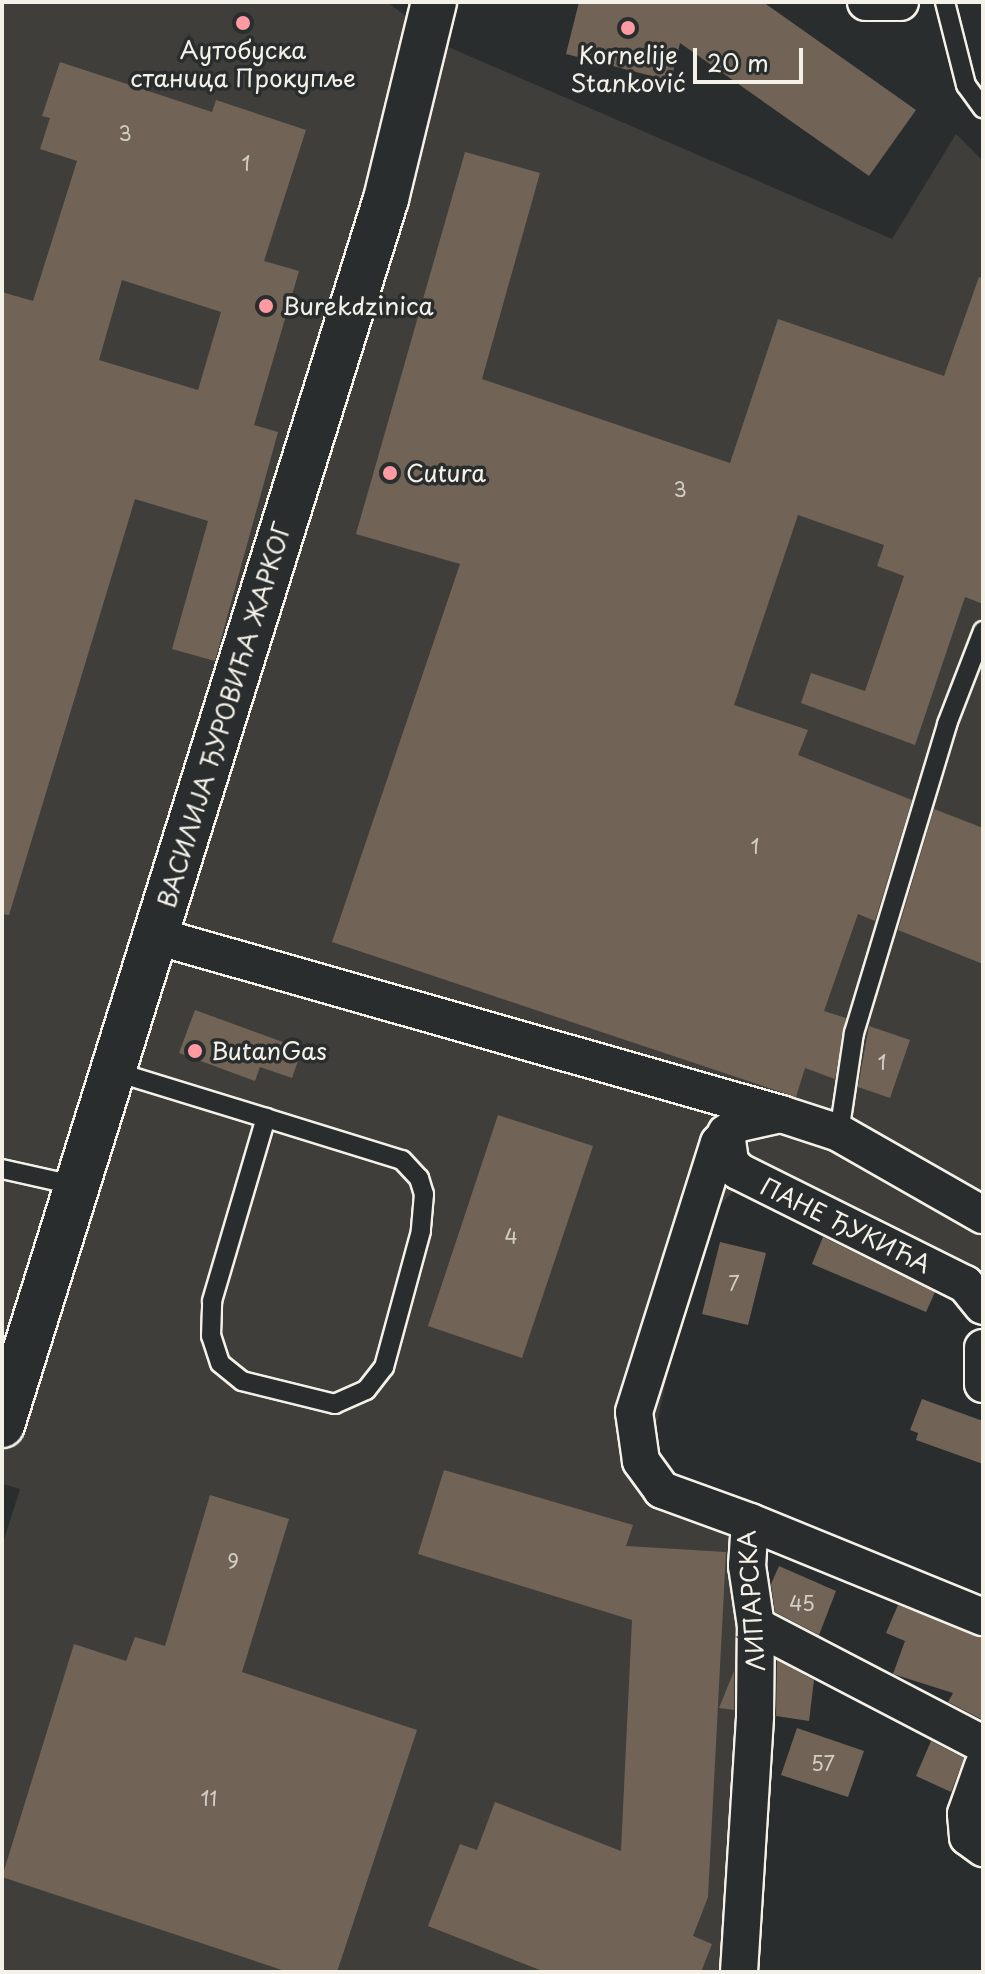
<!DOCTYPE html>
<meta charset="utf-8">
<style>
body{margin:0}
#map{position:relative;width:985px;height:1974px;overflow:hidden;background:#2a2d2e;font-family:"Playpen Sans",sans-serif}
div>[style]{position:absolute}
.built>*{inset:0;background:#3f3e3a}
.building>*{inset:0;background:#716457}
.roads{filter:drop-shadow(2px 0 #f4f1e8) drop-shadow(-2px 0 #f4f1e8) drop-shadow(0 2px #f4f1e8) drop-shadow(0 -2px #f4f1e8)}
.lane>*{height:18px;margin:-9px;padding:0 9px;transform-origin:9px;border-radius:9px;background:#2a2d2e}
.street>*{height:36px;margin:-18px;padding:0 18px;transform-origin:18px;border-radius:18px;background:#2a2d2e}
.secondary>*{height:44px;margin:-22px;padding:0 22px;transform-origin:22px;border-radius:22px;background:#2a2d2e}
.dots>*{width:22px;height:22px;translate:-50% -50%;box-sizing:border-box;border:4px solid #2a2d2e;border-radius:50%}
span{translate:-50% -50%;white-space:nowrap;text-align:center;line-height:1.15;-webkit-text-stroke:7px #2a2d2e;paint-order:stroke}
.number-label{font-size:20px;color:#d3cec4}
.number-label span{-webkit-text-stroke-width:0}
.poi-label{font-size:24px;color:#f4f1e8}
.left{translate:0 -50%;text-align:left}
.street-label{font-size:24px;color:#f4f1e8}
.frame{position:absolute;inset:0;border:4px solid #f4f1e8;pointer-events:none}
.scale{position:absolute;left:693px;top:48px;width:110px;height:36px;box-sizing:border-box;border:4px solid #f4f1e8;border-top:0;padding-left:10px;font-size:24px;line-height:28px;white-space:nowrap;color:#f4f1e8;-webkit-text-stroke:6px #2a2d2e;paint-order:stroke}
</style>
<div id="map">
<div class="built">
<div style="clip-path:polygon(2px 2px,387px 2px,446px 46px,892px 239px,956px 134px,983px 161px,983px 1272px,746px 1178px,699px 1227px,656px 1428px,653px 1493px,722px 1524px,762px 1576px,753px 1972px,2px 1972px,2px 1546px,20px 1489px,2px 1484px)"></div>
</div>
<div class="building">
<div style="clip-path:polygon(579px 2px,763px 2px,916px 110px,869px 176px,680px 43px,671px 81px,566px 54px)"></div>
<div style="clip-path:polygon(evenodd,60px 62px,212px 112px,216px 100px,306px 130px,264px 261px,299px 271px,254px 425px,278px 432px,215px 661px,172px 649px,208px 521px,135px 499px,9px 915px,2px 914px,2px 292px,33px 301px,77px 161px,40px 149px,50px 118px,42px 116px,60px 62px,122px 280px,221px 312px,198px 390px,99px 360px,122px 280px)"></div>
<div style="clip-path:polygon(465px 152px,540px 173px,482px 379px,730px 463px,778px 319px,944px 376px,979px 277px,983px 278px,983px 604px,965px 597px,915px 745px,801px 703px,811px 673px,865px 691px,904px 576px,877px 566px,884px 545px,798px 515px,734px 705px,808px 730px,798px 755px,912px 800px,875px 921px,858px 914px,824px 1011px,846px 1018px,835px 1079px,805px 1068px,796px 1097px,332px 942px,460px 564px,356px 534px)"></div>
<div style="clip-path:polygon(934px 809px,983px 828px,983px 964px,898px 930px)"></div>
<div style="clip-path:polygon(195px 1010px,302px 1049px,292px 1078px,260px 1067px,255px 1081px,179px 1053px)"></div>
<div style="clip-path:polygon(869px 1026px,910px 1040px,890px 1098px,858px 1087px)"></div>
<div style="clip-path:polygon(498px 1115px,593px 1146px,522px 1358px,428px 1326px)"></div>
<div style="clip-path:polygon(823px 1237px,935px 1292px,926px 1312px,812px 1264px)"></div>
<div style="clip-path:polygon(720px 1242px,766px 1253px,748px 1325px,702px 1314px)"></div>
<div style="clip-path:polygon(922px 1399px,983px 1421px,983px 1464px,916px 1440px,918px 1433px,910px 1430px)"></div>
<div style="clip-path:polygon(444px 1470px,633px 1525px,626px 1546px,726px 1552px,708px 1897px,693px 1936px,712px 1944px,701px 1972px,545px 1972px,428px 1926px,460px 1844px,477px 1850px,495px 1802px,621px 1851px,632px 1620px,418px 1554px)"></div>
<div style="clip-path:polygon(210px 1495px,289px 1519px,242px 1672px,417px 1730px,337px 1972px,288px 1972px,2px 1877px,74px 1644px,126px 1661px,135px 1637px,165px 1646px)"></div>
<div style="clip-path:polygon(779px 1566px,836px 1591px,819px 1635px,775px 1612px,771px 1584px)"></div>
<div style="clip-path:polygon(898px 1605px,983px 1638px,983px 1720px,948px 1702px,953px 1693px,893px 1674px,905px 1641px,886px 1633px)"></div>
<div style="clip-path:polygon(777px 1660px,814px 1680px,809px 1721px,776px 1716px)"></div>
<div style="clip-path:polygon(734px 1671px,734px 1710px,719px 1708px)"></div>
<div style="clip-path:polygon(797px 1728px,864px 1751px,848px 1797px,781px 1775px)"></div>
<div style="clip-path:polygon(931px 1741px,964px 1758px,951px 1792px,916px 1776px)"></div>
</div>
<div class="roads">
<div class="lane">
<div style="left:945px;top:2px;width:86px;rotate:75.8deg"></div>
<div style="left:966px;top:85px;width:29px;rotate:54deg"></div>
<div style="left:113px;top:1071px;width:160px;rotate:17.1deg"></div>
<div style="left:266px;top:1118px;width:142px;rotate:17.2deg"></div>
<div style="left:402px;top:1160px;width:25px;rotate:47deg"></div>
<div style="left:419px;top:1178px;width:17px;rotate:73deg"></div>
<div style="left:424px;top:1194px;width:37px;rotate:95deg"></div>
<div style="left:421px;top:1231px;width:141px;rotate:105.2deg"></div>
<div style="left:384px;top:1367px;width:29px;rotate:128deg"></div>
<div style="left:366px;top:1390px;width:34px;rotate:156deg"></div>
<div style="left:335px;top:1404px;width:96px;rotate:-166.1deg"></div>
<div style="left:242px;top:1381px;width:28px;rotate:-141deg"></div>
<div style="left:220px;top:1363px;width:28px;rotate:-108deg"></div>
<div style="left:211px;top:1336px;width:35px;rotate:-88deg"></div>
<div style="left:212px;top:1301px;width:191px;rotate:-73.6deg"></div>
<div style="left:839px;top:1133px;width:101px;rotate:-81.5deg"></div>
<div style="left:854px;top:1033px;width:323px;rotate:-73.2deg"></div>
<div style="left:947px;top:724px;width:100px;rotate:-68.8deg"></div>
<div style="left:2px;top:1169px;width:78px;rotate:12.6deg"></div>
</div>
<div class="street">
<div style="left:866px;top:2px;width:34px"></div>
<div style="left:156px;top:936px;width:650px;rotate:15.9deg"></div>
<div style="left:781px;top:1114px;width:61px;rotate:18.1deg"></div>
<div style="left:839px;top:1133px;width:166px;rotate:29.7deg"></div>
<div style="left:726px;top:1133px;width:29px;rotate:82deg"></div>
<div style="left:730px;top:1162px;width:12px;rotate:48deg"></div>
<div style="left:738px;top:1171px;width:254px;rotate:26.5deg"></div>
<div style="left:965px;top:1284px;width:28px;rotate:51deg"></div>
<div style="left:983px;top:1348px;width:36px;rotate:90deg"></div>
<div style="left:750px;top:1522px;width:252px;rotate:22.2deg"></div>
<div style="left:756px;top:1626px;width:256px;rotate:27.5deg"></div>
<div style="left:983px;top:1766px;width:51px;rotate:109.5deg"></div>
<div style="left:966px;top:1814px;width:23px;rotate:85deg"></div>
<div style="left:968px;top:1837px;width:19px;rotate:36deg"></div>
<div style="left:739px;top:1972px;width:257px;rotate:-86.4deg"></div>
<div style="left:755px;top:1715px;width:89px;rotate:-89.4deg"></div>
<div style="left:756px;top:1626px;width:61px;rotate:-98.5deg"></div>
<div style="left:747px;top:1566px;width:44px;rotate:-86.1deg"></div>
<div style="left:750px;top:1522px;width:94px;rotate:-160deg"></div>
<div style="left:662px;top:1490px;width:36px;rotate:-126deg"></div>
<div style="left:641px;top:1461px;width:49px;rotate:-98.1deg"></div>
<div style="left:634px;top:1412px;width:282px;rotate:-72.5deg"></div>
<div style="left:719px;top:1143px;width:25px;rotate:-48deg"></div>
<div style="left:736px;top:1124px;width:46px;rotate:-12.5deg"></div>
</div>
<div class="secondary">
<div style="left:2px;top:1425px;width:1285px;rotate:-72.61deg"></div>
<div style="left:386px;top:199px;width:203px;rotate:-76.3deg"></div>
</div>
</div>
<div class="dots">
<div style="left:243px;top:23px;background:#ff9aa2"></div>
<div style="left:628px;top:28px;background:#ff9aa2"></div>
<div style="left:266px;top:306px;background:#ff9aa2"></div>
<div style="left:390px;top:473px;background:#ff9aa2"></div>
<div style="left:195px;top:1051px;background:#ff9aa2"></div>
</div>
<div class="number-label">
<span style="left:125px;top:133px">3</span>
<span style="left:246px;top:163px">1</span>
<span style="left:680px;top:489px">3</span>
<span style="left:755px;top:846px">1</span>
<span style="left:882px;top:1062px">1</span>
<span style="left:511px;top:1236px">4</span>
<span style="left:734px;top:1283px">7</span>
<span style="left:233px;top:1561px">9</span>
<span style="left:802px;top:1603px">45</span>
<span style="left:823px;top:1763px">57</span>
<span style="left:209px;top:1798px">11</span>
</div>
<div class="poi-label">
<span style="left:243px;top:64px">Аутобуска<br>станица Прокупље</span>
<span style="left:628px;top:69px">Kornelije<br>Stanković</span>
<span class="left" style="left:282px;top:306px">Burekdzinica</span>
<span class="left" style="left:406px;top:473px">Cutura</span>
<span class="left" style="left:211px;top:1051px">ButanGas</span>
</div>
<div class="street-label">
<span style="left:224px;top:715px;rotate:-73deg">ВАСИЛИЈА ЂУРОВИЋА ЖАРКОГ</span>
<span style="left:846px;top:1225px;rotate:26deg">ПАНЕ ЂУКИЋА</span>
<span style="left:751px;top:1601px;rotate:-94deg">ЛИПАРСКА</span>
</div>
<div class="frame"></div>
<div class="scale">20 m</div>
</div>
